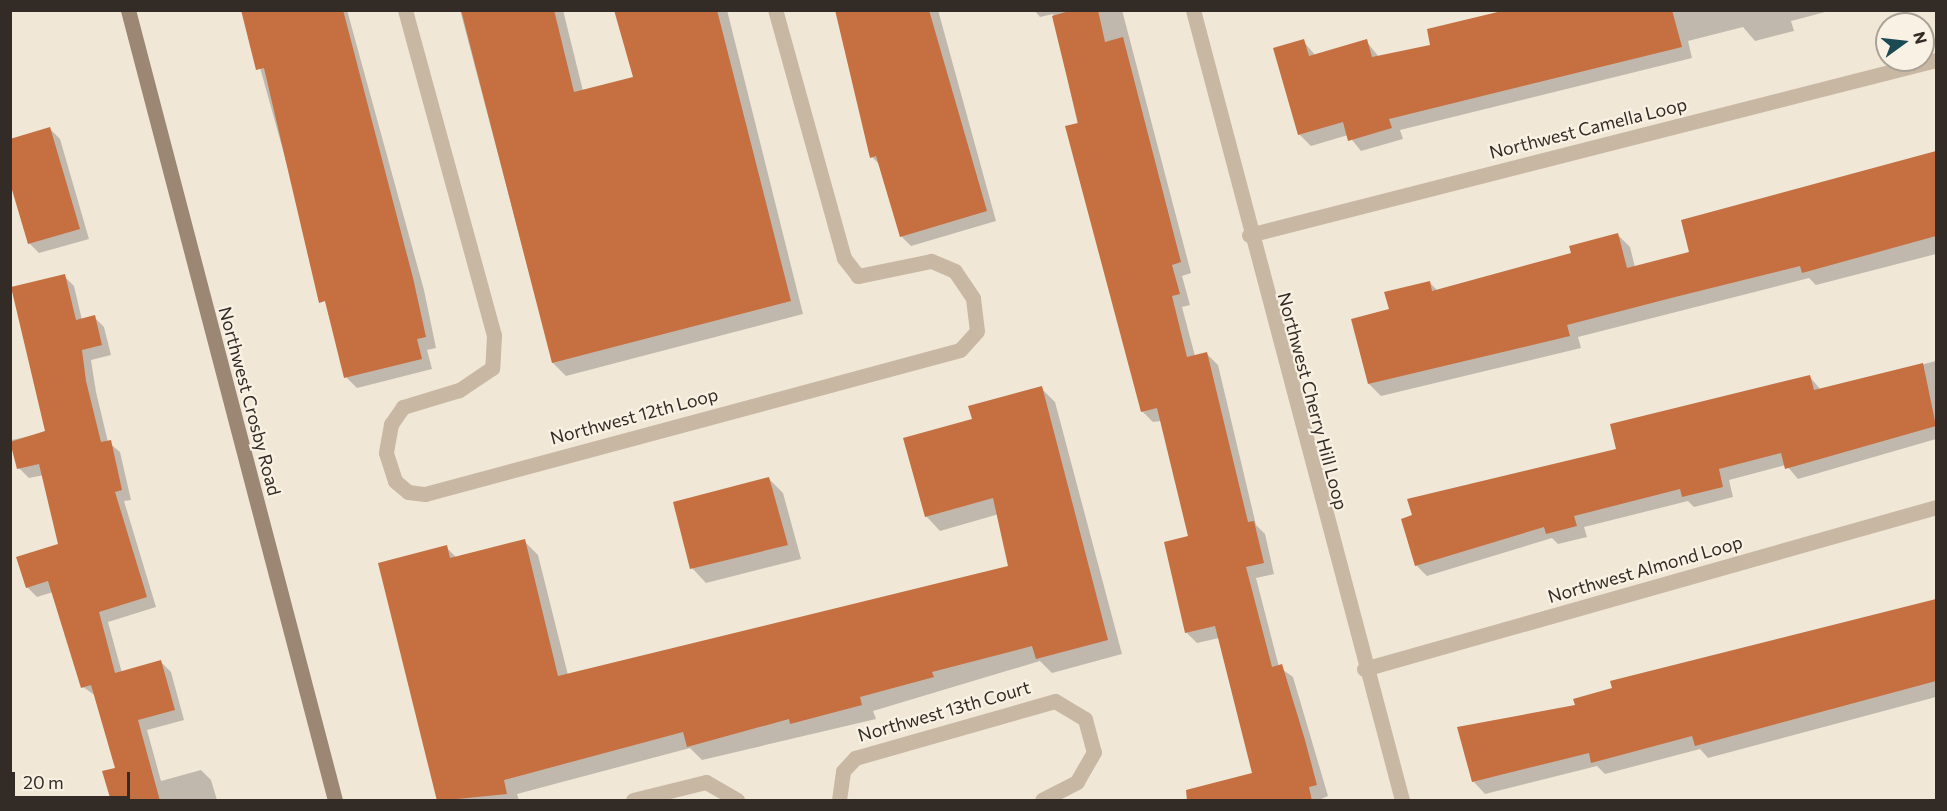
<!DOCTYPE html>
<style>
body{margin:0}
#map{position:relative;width:1947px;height:811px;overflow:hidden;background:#f1e7d7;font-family:Commissioner,sans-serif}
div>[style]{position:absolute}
.shadow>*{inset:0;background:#0003}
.building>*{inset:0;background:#c66f40}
.street>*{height:15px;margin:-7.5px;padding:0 7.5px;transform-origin:7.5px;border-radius:7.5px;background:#c8b8a3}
.secondary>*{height:15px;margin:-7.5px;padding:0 7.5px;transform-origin:7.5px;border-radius:7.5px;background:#9c8775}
span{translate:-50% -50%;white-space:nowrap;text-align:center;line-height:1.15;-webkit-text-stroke:4.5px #f9f1e3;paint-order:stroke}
.street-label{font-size:18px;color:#332b25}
.frame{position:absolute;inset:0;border:12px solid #332b25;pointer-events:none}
.north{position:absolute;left:1875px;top:12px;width:60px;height:60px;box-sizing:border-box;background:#f9f1e3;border:2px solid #aaa297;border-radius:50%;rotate:75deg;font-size:16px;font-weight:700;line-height:24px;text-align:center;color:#332b25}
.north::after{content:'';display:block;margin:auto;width:21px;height:27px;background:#1b4a54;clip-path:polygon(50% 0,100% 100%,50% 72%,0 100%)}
.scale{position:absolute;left:12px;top:772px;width:118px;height:27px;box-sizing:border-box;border:3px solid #332b25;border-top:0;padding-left:8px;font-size:18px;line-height:21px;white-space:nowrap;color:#332b25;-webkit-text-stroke:4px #f9f1e3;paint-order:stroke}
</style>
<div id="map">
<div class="shadow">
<div style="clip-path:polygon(244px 10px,347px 10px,424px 290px,436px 348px,427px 350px,432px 369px,357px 388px,346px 377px)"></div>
<div style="clip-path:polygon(460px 10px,563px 10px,583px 91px,635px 78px,616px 10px,727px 10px,803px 314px,566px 376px,553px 363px)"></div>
<div style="clip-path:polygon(837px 10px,938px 10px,996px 221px,911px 246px,901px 236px,880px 165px,872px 157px)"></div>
<div style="clip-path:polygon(1034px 10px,1122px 10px,1191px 273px,1182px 276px,1190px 305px,1182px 307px,1195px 356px,1206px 353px,1218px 365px,1256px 525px,1265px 534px,1274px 574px,1256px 578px,1279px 667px,1293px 677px,1328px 796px,1319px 800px,1243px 800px,1254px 774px,1219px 638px,1197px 643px,1186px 632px,1190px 538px,1161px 421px,1153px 422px,1142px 411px,1053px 14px,1040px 17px)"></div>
<div style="clip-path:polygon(1506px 10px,1833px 10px,1791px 21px,1794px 31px,1755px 41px,1743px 27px,1688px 41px,1692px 58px,1400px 130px,1403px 139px,1361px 151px,1348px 135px,1311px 146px,1299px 134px,1303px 41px,1316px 56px,1366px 41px,1379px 57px,1432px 46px)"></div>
<div style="clip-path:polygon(50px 129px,60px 139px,89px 239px,39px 253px,29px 243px)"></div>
<div style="clip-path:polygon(1936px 153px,1936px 254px,1816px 285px,1809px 278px,1578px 337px,1581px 348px,1381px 396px,1369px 384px,1391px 310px,1429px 282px,1438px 291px,1572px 254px,1618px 235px,1630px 247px,1635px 267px,1691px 253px,1683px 221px)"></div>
<div style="clip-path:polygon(64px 276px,74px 286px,82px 320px,94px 317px,104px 327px,111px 355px,91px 360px,96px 392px,108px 442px,120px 452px,131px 500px,124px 501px,156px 607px,108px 622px,122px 673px,161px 662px,171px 672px,184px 720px,147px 730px,161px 781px,201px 770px,211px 780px,217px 800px,130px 800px,96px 696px,83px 687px,53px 592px,37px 597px,27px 587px,60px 545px,44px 475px,29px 478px,19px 468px,12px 440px,47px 432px)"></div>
<div style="clip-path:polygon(1936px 361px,1936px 439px,1798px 479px,1786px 465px,1729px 480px,1733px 497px,1694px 507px,1688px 501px,1584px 527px,1587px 537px,1558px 544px,1552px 538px,1427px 576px,1416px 565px,1618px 450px,1809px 376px,1821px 390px)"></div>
<div style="clip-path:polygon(1041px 388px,1055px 402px,1122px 654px,1052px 673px,1040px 661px,873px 711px,876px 719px,702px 760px,690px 748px,517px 794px,519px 800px,439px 800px,446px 547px,457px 558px,524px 541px,538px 555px,568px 675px,1010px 567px,999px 514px,940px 531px,926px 516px,973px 420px)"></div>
<div style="clip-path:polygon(769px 479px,783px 493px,801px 559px,706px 583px,692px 568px)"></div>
<div style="clip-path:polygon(1936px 601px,1936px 697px,1708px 758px,1700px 749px,1605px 774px,1597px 766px,1485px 794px,1473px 781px,1577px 706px)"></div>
</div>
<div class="building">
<div style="clip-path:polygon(241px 10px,343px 10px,413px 278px,426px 337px,417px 339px,422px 359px,344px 378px,325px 301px,319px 303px,264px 68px,256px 70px)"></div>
<div style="clip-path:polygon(461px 10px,554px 10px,574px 92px,633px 77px,614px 10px,717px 10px,791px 301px,552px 363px)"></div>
<div style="clip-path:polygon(835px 10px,929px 10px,987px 211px,900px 237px,876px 156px,870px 158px)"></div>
<div style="clip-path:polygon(1073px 10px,1098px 10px,1105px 42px,1123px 37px,1181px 262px,1172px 265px,1180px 294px,1172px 296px,1187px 357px,1207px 352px,1248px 522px,1254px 521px,1264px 563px,1246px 567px,1272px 667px,1282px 664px,1305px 740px,1317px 785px,1309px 787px,1312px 801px,1187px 801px,1186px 790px,1252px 773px,1215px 626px,1185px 633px,1164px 542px,1188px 536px,1157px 408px,1141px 412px,1065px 126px,1078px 123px,1052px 16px)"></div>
<div style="clip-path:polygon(1506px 10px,1672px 10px,1682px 47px,1389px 119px,1392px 128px,1348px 141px,1343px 122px,1298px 135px,1273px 48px,1304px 39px,1309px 56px,1367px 39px,1372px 57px,1430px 45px,1427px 29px)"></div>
<div style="clip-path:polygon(50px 127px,80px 229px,28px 244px,10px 183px,10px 139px)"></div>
<div style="clip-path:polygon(1936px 151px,1936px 236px,1802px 273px,1800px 266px,1675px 297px,1567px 325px,1570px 336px,1368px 384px,1351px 319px,1389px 309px,1384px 292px,1430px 281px,1432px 291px,1571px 253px,1569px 246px,1618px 233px,1627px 268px,1689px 252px,1681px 220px)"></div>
<div style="clip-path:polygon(65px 274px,76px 320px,95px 315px,102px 345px,82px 350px,86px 381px,101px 442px,111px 440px,122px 490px,115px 492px,147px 597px,99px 612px,115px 673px,161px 660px,175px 710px,138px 720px,160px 801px,111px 801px,102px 771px,115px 768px,91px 685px,81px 688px,48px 581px,26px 588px,16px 557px,58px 544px,39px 464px,17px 469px,10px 442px,45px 431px,11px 287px)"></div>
<div style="clip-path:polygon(1923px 363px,1936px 426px,1785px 469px,1781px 453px,1719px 469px,1723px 487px,1682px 497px,1680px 489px,1574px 516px,1577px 526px,1546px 534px,1544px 527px,1415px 566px,1401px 519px,1412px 515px,1407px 499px,1616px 449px,1610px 424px,1810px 375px,1814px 390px)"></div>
<div style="clip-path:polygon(1042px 386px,1108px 640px,1036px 659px,1032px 646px,932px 672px,934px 677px,860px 697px,862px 705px,790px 724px,789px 719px,687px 747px,683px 732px,504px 780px,507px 794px,437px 801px,378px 563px,447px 545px,450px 558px,525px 539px,558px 676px,1008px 566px,993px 498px,925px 517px,903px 438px,972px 419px,968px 406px)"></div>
<div style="clip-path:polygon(769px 477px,788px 545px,690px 569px,673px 502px)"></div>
<div style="clip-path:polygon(1936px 599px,1936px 681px,1695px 746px,1692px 736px,1591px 763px,1589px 753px,1472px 782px,1457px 727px,1575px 705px,1573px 699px,1612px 688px,1610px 681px)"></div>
</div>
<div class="street">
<div style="left:405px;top:10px;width:337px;rotate:74.7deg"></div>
<div style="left:494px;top:335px;width:33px;rotate:93deg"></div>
<div style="left:492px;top:368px;width:40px;rotate:146deg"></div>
<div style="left:459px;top:390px;width:59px;rotate:163.1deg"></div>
<div style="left:403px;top:407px;width:21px;rotate:125deg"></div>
<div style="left:391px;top:424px;width:29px;rotate:100deg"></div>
<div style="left:386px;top:453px;width:29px;rotate:72deg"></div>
<div style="left:395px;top:481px;width:17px;rotate:40deg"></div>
<div style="left:408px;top:492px;width:17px;rotate:7deg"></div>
<div style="left:425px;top:494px;width:554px;rotate:-15.06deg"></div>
<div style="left:960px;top:350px;width:25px;rotate:-48deg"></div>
<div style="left:977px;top:331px;width:33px;rotate:-97deg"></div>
<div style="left:973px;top:298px;width:32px;rotate:-124deg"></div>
<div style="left:955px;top:271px;width:26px;rotate:-157deg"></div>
<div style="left:931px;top:261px;width:75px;rotate:168.4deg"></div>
<div style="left:858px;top:276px;width:23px;rotate:-128deg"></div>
<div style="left:844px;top:258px;width:257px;rotate:-105.5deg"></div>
<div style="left:1193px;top:10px;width:817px;rotate:75.18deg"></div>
<div style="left:1249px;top:235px;width:709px;rotate:-14.29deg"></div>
<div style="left:1364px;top:669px;width:594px;rotate:-15.81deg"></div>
<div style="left:633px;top:800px;width:75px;rotate:-13.9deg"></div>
<div style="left:706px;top:782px;width:36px;rotate:30deg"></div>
<div style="left:839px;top:800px;width:29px;rotate:-82deg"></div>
<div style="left:843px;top:771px;width:18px;rotate:-47deg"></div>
<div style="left:855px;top:758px;width:208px;rotate:-15.9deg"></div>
<div style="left:1055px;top:701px;width:35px;rotate:31deg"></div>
<div style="left:1085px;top:719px;width:34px;rotate:75deg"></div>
<div style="left:1094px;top:752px;width:34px;rotate:120deg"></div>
<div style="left:1077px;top:782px;width:39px;rotate:153deg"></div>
</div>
<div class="secondary">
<div style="left:128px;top:10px;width:817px;rotate:75.32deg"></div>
</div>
<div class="street-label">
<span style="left:1588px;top:128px;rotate:-14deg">Northwest Camella Loop</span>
<span style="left:250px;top:401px;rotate:75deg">Northwest Crosby Road</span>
<span style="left:1313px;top:401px;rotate:75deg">Northwest Cherry Hill Loop</span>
<span style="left:634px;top:416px;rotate:-15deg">Northwest 12th Loop</span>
<span style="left:1645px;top:569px;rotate:-16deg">Northwest Almond Loop</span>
<span style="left:944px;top:711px;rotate:-16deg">Northwest 13th Court</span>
</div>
<div class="frame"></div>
<div class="north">N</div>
<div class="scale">20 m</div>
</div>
